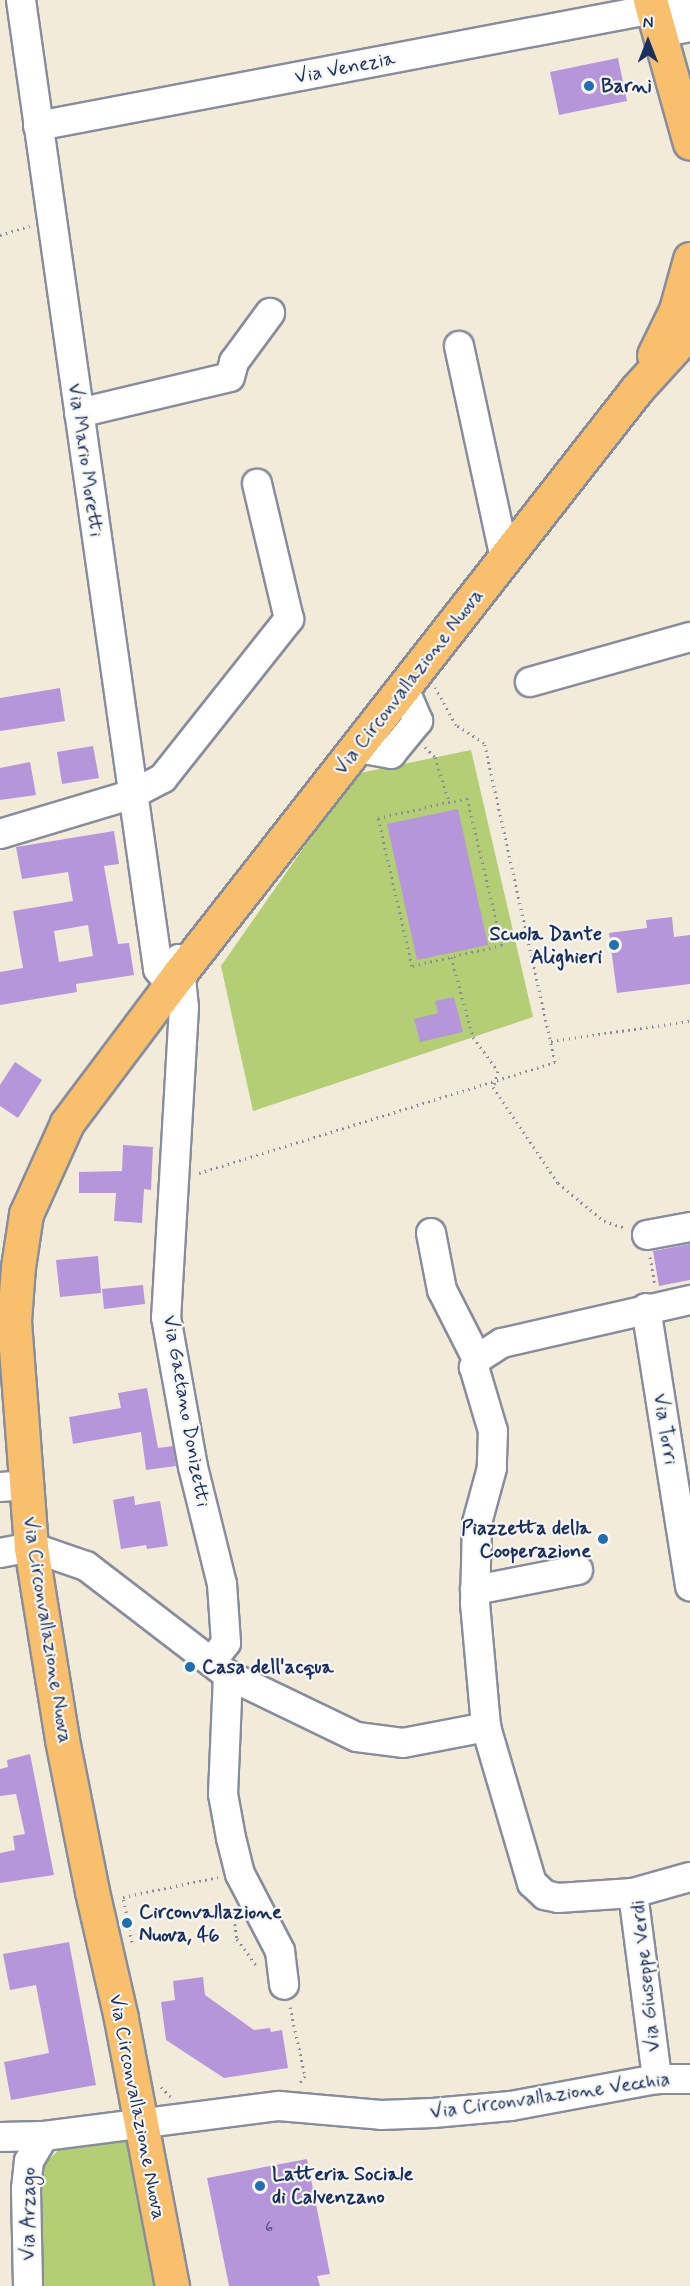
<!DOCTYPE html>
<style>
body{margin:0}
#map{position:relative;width:690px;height:2286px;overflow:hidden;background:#f3ebda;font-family:Mynerve,sans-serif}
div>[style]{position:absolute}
.green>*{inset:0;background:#b3ce74}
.building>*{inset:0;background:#b696db}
.path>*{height:3px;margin-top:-1.5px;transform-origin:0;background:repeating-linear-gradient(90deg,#878d9c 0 1.5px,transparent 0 6px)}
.roads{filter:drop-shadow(2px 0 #878d9c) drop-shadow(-2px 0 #878d9c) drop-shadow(0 2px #878d9c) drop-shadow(0 -2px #878d9c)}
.minor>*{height:28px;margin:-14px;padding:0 14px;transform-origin:14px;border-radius:14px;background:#fff}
.major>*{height:33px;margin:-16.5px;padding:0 16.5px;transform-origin:16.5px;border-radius:16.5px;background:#f8bf6c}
.dots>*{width:16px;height:16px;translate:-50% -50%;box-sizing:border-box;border:3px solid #f6f6f2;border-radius:50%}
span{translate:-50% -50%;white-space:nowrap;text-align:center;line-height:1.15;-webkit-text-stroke:4.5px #f6f6f2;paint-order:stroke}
.number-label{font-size:16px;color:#42497d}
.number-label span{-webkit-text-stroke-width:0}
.street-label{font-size:20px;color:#1b2f5e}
.poi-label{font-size:20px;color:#1b2f5e;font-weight:700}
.left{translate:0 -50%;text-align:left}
.right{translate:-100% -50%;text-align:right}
.north{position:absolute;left:618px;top:12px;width:60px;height:60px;-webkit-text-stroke:4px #f6f6f2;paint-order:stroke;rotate:0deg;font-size:16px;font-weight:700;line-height:24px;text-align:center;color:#1b2f5e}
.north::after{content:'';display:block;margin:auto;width:21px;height:27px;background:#1b2f5e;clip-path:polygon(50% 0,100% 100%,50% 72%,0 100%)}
</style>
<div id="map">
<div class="green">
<div style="clip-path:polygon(471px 750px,533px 1017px,253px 1111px,221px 966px,355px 774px)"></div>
<div style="clip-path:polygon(114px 2135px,131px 2141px,161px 2286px,44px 2286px,34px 2186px,43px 2165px,60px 2149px)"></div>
</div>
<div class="building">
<div style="clip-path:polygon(618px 58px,627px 101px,559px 115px,550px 72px)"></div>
<div style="clip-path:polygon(60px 688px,65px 721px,0 731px,0 698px)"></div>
<div style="clip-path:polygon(93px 746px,99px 778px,62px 784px,57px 752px)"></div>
<div style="clip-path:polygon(30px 762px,36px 795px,0 800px,0 768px)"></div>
<div style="clip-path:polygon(458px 809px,488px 945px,417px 960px,387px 824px)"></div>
<div style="clip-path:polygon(evenodd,114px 831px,119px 864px,104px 866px,118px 944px,129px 943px,134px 975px,76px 984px,77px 992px,0 1005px,0 972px,23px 968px,13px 911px,73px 901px,68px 872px,22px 879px,16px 847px,114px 831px,88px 925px,93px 956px,59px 962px,54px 931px,88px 925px)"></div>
<div style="clip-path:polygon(672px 917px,674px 937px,690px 935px,690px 984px,617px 993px,609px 933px,647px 928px,646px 920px)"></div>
<div style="clip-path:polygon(454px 997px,463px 1032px,420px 1042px,414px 1019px,438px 1013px,435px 1001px)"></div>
<div style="clip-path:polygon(15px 1062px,42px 1080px,18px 1118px,0 1106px,0 1085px)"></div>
<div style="clip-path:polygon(123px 1145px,153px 1147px,151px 1190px,144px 1189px,142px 1223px,114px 1221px,116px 1193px,79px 1193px,79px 1172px,122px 1171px)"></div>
<div style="clip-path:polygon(690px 1244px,690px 1280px,659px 1286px,653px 1251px)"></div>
<div style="clip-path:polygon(98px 1256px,101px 1293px,60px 1297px,56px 1260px)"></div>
<div style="clip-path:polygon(143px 1285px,145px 1304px,104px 1309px,102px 1289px)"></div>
<div style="clip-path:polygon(147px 1388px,158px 1448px,173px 1446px,176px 1466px,146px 1470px,141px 1432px,73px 1444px,69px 1417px,121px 1408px,118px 1393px)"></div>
<div style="clip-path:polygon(134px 1496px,135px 1505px,160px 1501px,168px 1546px,147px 1549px,146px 1545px,121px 1549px,113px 1500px)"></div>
<div style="clip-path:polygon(30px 1754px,54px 1875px,0 1883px,0 1853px,15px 1850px,13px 1836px,25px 1834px,16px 1794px,0 1796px,0 1769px,8px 1767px,7px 1760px)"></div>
<div style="clip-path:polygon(69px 1942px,96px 2085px,11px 2100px,4px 2062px,49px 2053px,36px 1985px,10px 1990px,3px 1954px)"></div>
<div style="clip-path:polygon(203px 1977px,205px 1995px,254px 2030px,270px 2028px,271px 2032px,282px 2030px,288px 2068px,224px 2078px,166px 2040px,161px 2002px,175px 2000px,173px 1981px)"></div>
<div style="clip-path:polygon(307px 2159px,330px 2274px,317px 2276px,320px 2286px,229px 2286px,207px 2178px)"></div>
</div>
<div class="path">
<div style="left:0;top:235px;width:31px;rotate:-17deg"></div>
<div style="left:425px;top:747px;width:14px;rotate:45deg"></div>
<div style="left:435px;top:757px;width:47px;rotate:72.7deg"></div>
<div style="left:467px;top:798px;width:151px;rotate:76.6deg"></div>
<div style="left:502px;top:945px;width:92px;rotate:166.9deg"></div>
<div style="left:412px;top:966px;width:152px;rotate:-102.9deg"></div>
<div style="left:378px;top:818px;width:91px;rotate:-12.7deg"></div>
<div style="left:451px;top:957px;width:83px;rotate:74.6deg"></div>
<div style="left:473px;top:1037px;width:42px;rotate:53.7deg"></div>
<div style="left:498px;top:1071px;width:17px;rotate:107deg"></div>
<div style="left:493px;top:1087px;width:116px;rotate:55.9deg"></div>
<div style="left:558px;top:1183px;width:60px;rotate:39.6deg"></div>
<div style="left:604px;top:1221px;width:22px;rotate:18deg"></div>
<div style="left:551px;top:1041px;width:140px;rotate:-8.2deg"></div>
<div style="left:199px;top:1173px;width:373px;rotate:-17.3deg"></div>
<div style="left:555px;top:1062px;width:327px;rotate:-102.5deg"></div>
<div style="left:484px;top:743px;width:33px;rotate:-147deg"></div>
<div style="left:456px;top:725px;width:43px;rotate:-118.9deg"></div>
<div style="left:650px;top:1257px;width:29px;rotate:80deg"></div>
<div style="left:233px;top:1912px;width:27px;rotate:82deg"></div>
<div style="left:237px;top:1939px;width:34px;rotate:54deg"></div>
<div style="left:132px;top:1942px;width:46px;rotate:-101.3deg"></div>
<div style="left:123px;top:1897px;width:97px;rotate:-11.9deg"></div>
<div style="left:290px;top:2007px;width:71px;rotate:77.7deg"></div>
<div style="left:305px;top:2076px;width:10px;rotate:127deg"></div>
<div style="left:161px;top:2087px;width:14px;rotate:45deg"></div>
</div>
<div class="roads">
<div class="minor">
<div style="left:21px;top:0;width:979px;rotate:81.95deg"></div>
<div style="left:158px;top:969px;width:8px;rotate:50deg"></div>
<div style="left:163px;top:975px;width:16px;rotate:-4deg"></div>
<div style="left:659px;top:33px;width:32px;rotate:-11deg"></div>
<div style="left:38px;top:126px;width:664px;rotate:-10.77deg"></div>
<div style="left:459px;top:346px;width:218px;rotate:77.8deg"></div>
<div style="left:79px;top:413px;width:155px;rotate:-13.4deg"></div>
<div style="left:230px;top:377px;width:16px;rotate:-75deg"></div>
<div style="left:234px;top:362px;width:61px;rotate:-53.7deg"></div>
<div style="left:530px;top:682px;width:166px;rotate:-15.7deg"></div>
<div style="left:358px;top:748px;width:34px;rotate:10deg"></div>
<div style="left:391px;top:754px;width:43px;rotate:-50.7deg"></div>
<div style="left:418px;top:721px;width:36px;rotate:-113deg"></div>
<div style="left:0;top:834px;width:139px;rotate:-16.7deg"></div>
<div style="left:133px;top:794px;width:34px;rotate:-28deg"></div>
<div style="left:163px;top:778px;width:203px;rotate:-51.6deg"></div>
<div style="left:289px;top:619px;width:139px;rotate:-103.3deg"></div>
<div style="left:179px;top:959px;width:48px;rotate:84.1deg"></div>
<div style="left:184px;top:1007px;width:311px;rotate:93.3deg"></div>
<div style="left:166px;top:1317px;width:152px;rotate:79.8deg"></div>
<div style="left:193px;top:1467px;width:121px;rotate:76.1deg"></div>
<div style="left:222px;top:1584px;width:59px;rotate:86.1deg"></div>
<div style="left:226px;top:1643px;width:24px;rotate:128deg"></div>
<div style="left:431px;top:1233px;width:58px;rotate:79.1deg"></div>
<div style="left:442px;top:1290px;width:77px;rotate:63.1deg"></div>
<div style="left:647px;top:1235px;width:44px;rotate:-10.5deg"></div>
<div style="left:646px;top:1308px;width:282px;rotate:81deg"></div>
<div style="left:477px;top:1359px;width:9px;rotate:111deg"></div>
<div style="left:474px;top:1367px;width:67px;rotate:73.5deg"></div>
<div style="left:493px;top:1431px;width:37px;rotate:92deg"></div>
<div style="left:492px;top:1468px;width:57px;rotate:105.3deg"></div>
<div style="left:477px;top:1523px;width:80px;rotate:91.4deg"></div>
<div style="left:475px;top:1603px;width:124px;rotate:84.9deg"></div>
<div style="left:486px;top:1727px;width:163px;rotate:73.6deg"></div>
<div style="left:532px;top:1883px;width:18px;rotate:43deg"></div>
<div style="left:545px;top:1895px;width:13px;rotate:13deg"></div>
<div style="left:558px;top:1898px;width:75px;rotate:-3.8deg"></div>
<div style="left:633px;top:1893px;width:59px;rotate:-15.7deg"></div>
<div style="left:477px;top:1359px;width:30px;rotate:-33deg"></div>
<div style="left:502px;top:1343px;width:193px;rotate:-12.9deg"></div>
<div style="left:0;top:1487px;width:27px;rotate:-4deg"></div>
<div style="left:0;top:1553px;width:32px;rotate:-11deg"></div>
<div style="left:31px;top:1547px;width:58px;rotate:19.1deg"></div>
<div style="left:86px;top:1566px;width:179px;rotate:37.5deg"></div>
<div style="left:228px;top:1675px;width:143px;rotate:25.7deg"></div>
<div style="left:357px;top:1737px;width:46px;rotate:7.4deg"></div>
<div style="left:403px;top:1743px;width:85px;rotate:-10.9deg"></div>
<div style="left:475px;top:1590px;width:105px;rotate:-11deg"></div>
<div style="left:228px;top:1675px;width:119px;rotate:92.4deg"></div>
<div style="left:223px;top:1794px;width:45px;rotate:79.7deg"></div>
<div style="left:231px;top:1838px;width:37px;rotate:76deg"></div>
<div style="left:240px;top:1874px;width:87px;rotate:62.5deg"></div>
<div style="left:280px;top:1951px;width:34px;rotate:83deg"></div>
<div style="left:633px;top:1893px;width:188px;rotate:82.6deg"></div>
<div style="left:0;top:2137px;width:44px;rotate:-1.3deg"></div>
<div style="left:28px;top:2286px;width:97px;rotate:-91.2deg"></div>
<div style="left:26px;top:2189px;width:28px;rotate:-84deg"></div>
<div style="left:29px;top:2161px;width:29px;rotate:-59deg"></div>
<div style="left:44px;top:2136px;width:237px;rotate:-7.3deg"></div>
<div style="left:279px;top:2106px;width:102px;rotate:5deg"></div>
<div style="left:381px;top:2115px;width:52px;rotate:-2.2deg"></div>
<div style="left:433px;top:2113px;width:78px;rotate:-5.1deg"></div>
<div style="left:511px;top:2106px;width:148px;rotate:-10.5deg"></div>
<div style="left:657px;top:2079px;width:33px"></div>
</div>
<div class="major">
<div style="left:650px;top:0;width:148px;rotate:74.4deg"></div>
<div style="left:654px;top:355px;width:50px;rotate:-63.9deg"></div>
<div style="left:676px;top:310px;width:53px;rotate:-74.6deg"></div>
<div style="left:172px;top:2286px;width:273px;rotate:-100.8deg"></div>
<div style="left:121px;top:2018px;width:130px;rotate:-102.9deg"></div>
<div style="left:92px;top:1891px;width:155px;rotate:-101.2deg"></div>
<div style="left:62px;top:1739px;width:194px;rotate:-99.2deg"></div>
<div style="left:31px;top:1547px;width:227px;rotate:-94.3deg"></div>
<div style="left:14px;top:1321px;width:54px;rotate:-85.8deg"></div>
<div style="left:18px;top:1267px;width:54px;rotate:-81.4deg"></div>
<div style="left:26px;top:1214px;width:100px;rotate:-65.7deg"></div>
<div style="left:67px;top:1123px;width:186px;rotate:-53.1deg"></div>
<div style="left:179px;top:974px;width:743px;rotate:-51.94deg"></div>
<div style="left:637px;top:389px;width:79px;rotate:-47.6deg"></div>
</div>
</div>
<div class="dots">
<div style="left:589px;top:86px;background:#1f6fb2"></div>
<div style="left:614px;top:945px;background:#1f6fb2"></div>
<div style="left:603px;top:1539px;background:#1f6fb2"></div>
<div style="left:190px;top:1667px;background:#1f6fb2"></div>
<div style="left:127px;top:1923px;background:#1f6fb2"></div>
<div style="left:260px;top:2186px;background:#1f6fb2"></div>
</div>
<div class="number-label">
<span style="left:269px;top:2228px">6</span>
</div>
<div class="street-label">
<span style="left:345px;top:68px;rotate:-11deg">Via Venezia</span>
<span style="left:85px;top:460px;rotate:82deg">Via Mario Moretti</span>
<span style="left:409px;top:682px;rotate:-52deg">Via Circonvallazione Nuova</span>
<span style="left:186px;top:1411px;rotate:80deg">Via Gaetano Donizetti</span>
<span style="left:665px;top:1429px;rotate:81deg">Via Torri</span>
<span style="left:47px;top:1630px;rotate:81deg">Via Circonvallazione Nuova</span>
<span style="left:646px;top:1976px;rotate:-96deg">Via Giuseppe Verdi</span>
<span style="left:550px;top:2096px;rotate:-8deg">Via Circonvallazione Vecchia</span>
<span style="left:137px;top:2107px;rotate:79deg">Via Circonvallazione Nuova</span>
<span style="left:29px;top:2214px;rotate:-89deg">Via Arzago</span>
</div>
<div class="poi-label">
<span class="left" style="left:601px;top:86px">Barni</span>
<span class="right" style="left:602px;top:946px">Scuola Dante<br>Alighieri</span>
<span class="right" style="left:591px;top:1540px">Piazzetta della<br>Cooperazione</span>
<span class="left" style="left:202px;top:1667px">Casa dell'acqua</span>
<span class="left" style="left:139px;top:1924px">Circonvallazione<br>Nuova, 46</span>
<span class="left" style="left:272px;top:2186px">Latteria Sociale<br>di Calvenzano</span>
</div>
<div class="north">N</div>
</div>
